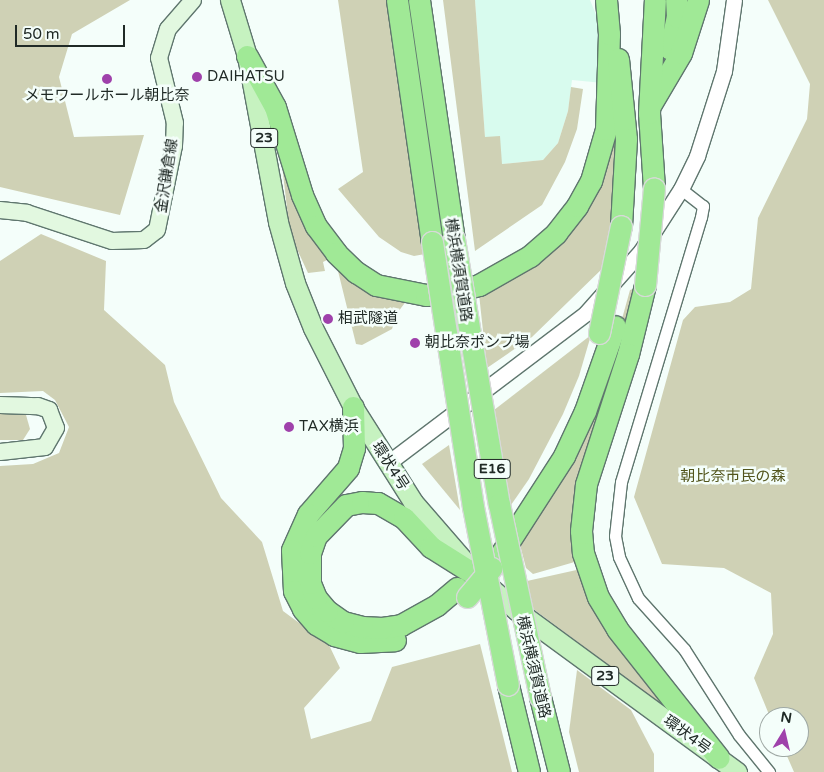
<!DOCTYPE html>
<meta charset="utf-8">
<style>
body{margin:0}
#map{position:relative;width:824px;height:772px;overflow:hidden;background:#f4fefa;font-family:"Varela Round","Noto Sans JP",sans-serif}
div>[style]{position:absolute}
.built>*{inset:0;background:#d8fbee}
.green>*{inset:0;background:#cfd1b5}
.roads{filter:drop-shadow(1px 0 #5f766e) drop-shadow(-1px 0 #5f766e) drop-shadow(0 1px #5f766e) drop-shadow(0 -1px #5f766e)}
.minor>*{height:11px;margin:-5.5px;padding:0 5.5px;transform-origin:5.5px;border-radius:5.5px;background:#fff}
.tertiary>*{height:15px;margin:-7.5px;padding:0 7.5px;transform-origin:7.5px;border-radius:7.5px;background:#fff}
.secondary>*{height:16px;margin:-8px;padding:0 8px;transform-origin:8px;border-radius:8px;background:#e2f8e0}
.primary>*{height:19px;margin:-9.5px;padding:0 9.5px;transform-origin:9.5px;border-radius:9.5px;background:#c6f2c0}
.motorway>*{height:21px;margin:-10.5px;padding:0 10.5px;transform-origin:10.5px;border-radius:10.5px;background:#a0e996}
.bridges{filter:drop-shadow(1px 0 #d7d9d8) drop-shadow(-1px 0 #d7d9d8) drop-shadow(0 1px #d7d9d8) drop-shadow(0 -1px #d7d9d8)}
.motorway-bridge>*{height:21px;margin:-10.5px;padding:0 10.5px;transform-origin:10.5px;border-radius:10.5px;background:#a0e996}
.dots>*{width:14px;height:14px;translate:-50% -50%;box-sizing:border-box;border:2px solid #f4fefa;border-radius:50%}
span{translate:-50% -50%;white-space:nowrap;text-align:center;line-height:1.15;-webkit-text-stroke:5px #f4fefa;paint-order:stroke}
.shield-label span{padding:1px 4px;background:#f4fefa;border:1px solid;border-radius:4px;-webkit-text-stroke-width:0}
.shield-label{font-size:14px;color:#202a26;font-weight:700}
.poi-label{font-size:15px;color:#202a26}
.left{translate:0 -50%;text-align:left}
.street-label{font-size:15px;color:#202a26}
.park-label{font-size:15px;color:#52551c}
.north{position:absolute;left:759px;top:707px;width:50px;height:50px;box-sizing:border-box;background:#f4fefa;border:1px solid #9fa9a5;border-radius:50%;rotate:9deg;font-size:14px;font-weight:700;line-height:20px;text-align:center;color:#202a26}
.north::after{content:'';display:block;margin:auto;width:18px;height:22px;background:#9f41ab;clip-path:polygon(50% 0,100% 100%,50% 72%,0 100%)}
.scale{position:absolute;left:15px;top:25px;width:110px;height:22px;box-sizing:border-box;border:2px solid #202a26;border-top:0;padding-left:6px;font-size:15px;line-height:18px;white-space:nowrap;color:#202a26;-webkit-text-stroke:4px #f4fefa;paint-order:stroke}
</style>
<div id="map">
<div class="built">
<div style="clip-path:polygon(475px 0,590px 0,601px 27px,603px 83px,572px 80px,568px 111px,558px 143px,543px 160px,502px 164px,485px 138px)"></div>
</div>
<div class="green">
<div style="clip-path:polygon(0 0,130px 0,72px 34px,59px 77px,74px 137px,144px 135px,120px 215px,0 187px)"></div>
<div style="clip-path:polygon(338px 0,388px 0,425px 254px,414px 256px,401px 252px,379px 237px,338px 189px,363px 172px)"></div>
<div style="clip-path:polygon(443px 0,475px 0,485px 137px,500px 136px,502px 164px,543px 160px,558px 143px,568px 111px,571px 87px,583px 89px,577px 129px,565px 162px,542px 205px,475px 251px)"></div>
<div style="clip-path:polygon(768px 0,824px 0,824px 772px,794px 772px,783px 747px,799px 747px,799px 717px,770px 717px,754px 678px,773px 634px,771px 593px,724px 568px,662px 564px,634px 497px,683px 320px,695px 307px,730px 302px,751px 289px,758px 218px,807px 119px,810px 84px)"></div>
<div style="clip-path:polygon(617px 94px,617px 174px,606px 265px,532px 337px,487px 368px,479px 294px,568px 231px)"></div>
<div style="clip-path:polygon(282px 165px,331px 258px,323px 262px,325px 271px,308px 273px,290px 234px)"></div>
<div style="clip-path:polygon(41px 234px,106px 261px,104px 310px,165px 365px,174px 402px,221px 498px,262px 542px,283px 611px,329px 645px,340px 668px,304px 708px,311px 739px,371px 721px,392px 667px,480px 644px,512px 772px,0 772px,0 466px,33px 464px,59px 453px,69px 427px,55px 400px,43px 391px,0 393px,0 261px)"></div>
<div style="clip-path:polygon(337px 267px,407px 300px,398px 312px,392px 329px,362px 345px,356px 344px)"></div>
<div style="clip-path:polygon(636px 288px,578px 561px,533px 574px,526px 568px,519px 541px,607px 373px,630px 290px)"></div>
<div style="clip-path:polygon(591px 335px,579px 376px,563px 414px,529px 479px,511px 505px,494px 410px)"></div>
<div style="clip-path:polygon(0 413px,26px 415px,30px 429px,23px 440px,0 440px)"></div>
<div style="clip-path:polygon(449px 445px,460px 510px,422px 464px)"></div>
<div style="clip-path:polygon(581px 569px,681px 719px,532px 608px,527px 581px)"></div>
<div style="clip-path:polygon(577px 670px,631px 710px,654px 754px,654px 772px,579px 772px,569px 732px)"></div>
</div>
<div class="roads">
<div class="minor">
<div style="left:681px;top:189px;width:28px;rotate:38deg"></div>
<div style="left:703px;top:206px;width:11px;rotate:100deg"></div>
<div style="left:701px;top:217px;width:277px;rotate:106.8deg"></div>
<div style="left:621px;top:482px;width:54px;rotate:96.3deg"></div>
<div style="left:615px;top:536px;width:21px;rotate:79deg"></div>
<div style="left:619px;top:557px;width:45px;rotate:65.1deg"></div>
<div style="left:638px;top:598px;width:69px;rotate:48deg"></div>
<div style="left:684px;top:649px;width:102px;rotate:57.4deg"></div>
<div style="left:739px;top:735px;width:48px;rotate:51deg"></div>
</div>
<div class="tertiary">
<div style="left:388px;top:463px;width:248px;rotate:-37.1deg"></div>
<div style="left:586px;top:313px;width:83px;rotate:-48.4deg"></div>
<div style="left:641px;top:251px;width:74px;rotate:-57.2deg"></div>
<div style="left:681px;top:189px;width:37px;rotate:-64deg"></div>
<div style="left:697px;top:156px;width:89px;rotate:-72.4deg"></div>
<div style="left:724px;top:71px;width:72px;rotate:-82deg"></div>
</div>
<div class="secondary">
<div style="left:0;top:210px;width:27px;rotate:6deg"></div>
<div style="left:27px;top:213px;width:89px;rotate:18.2deg"></div>
<div style="left:112px;top:241px;width:32px;rotate:-2deg"></div>
<div style="left:144px;top:240px;width:16px;rotate:-38deg"></div>
<div style="left:157px;top:230px;width:86px;rotate:-78.6deg"></div>
<div style="left:174px;top:146px;width:23px;rotate:-88deg"></div>
<div style="left:175px;top:123px;width:67px;rotate:-103.8deg"></div>
<div style="left:159px;top:58px;width:30px;rotate:-73deg"></div>
<div style="left:168px;top:29px;width:38px;rotate:-49deg"></div>
<div style="left:0;top:405px;width:38px;rotate:2deg"></div>
<div style="left:38px;top:406px;width:12px;rotate:20deg"></div>
<div style="left:49px;top:410px;width:19px;rotate:69deg"></div>
<div style="left:56px;top:428px;width:22px;rotate:120deg"></div>
<div style="left:45px;top:447px;width:45px;rotate:173.7deg"></div>
</div>
<div class="primary">
<div style="left:230px;top:0;width:59px;rotate:73.1deg"></div>
<div style="left:247px;top:56px;width:169px;rotate:79.4deg"></div>
<div style="left:278px;top:222px;width:63px;rotate:74.4deg"></div>
<div style="left:295px;top:283px;width:48px;rotate:68.2deg"></div>
<div style="left:313px;top:328px;width:89px;rotate:63.1deg"></div>
<div style="left:353px;top:407px;width:112px;rotate:57.7deg"></div>
<div style="left:413px;top:502px;width:98px;rotate:49.1deg"></div>
<div style="left:477px;top:576px;width:52px;rotate:41.1deg"></div>
<div style="left:516px;top:610px;width:274px;rotate:36.2deg"></div>
</div>
<div class="motorway">
<div style="left:397px;top:0;width:245px;rotate:81.8deg"></div>
<div style="left:419px;top:0;width:242px;rotate:81.7deg"></div>
<div style="left:670px;top:49px;width:33px;rotate:-78deg"></div>
<div style="left:677px;top:17px;width:17px;rotate:-93deg"></div>
<div style="left:247px;top:56px;width:58px;rotate:61.2deg"></div>
<div style="left:275px;top:107px;width:92px;rotate:72.9deg"></div>
<div style="left:302px;top:195px;width:34px;rotate:66deg"></div>
<div style="left:316px;top:226px;width:34px;rotate:53deg"></div>
<div style="left:336px;top:253px;width:28px;rotate:44deg"></div>
<div style="left:356px;top:272px;width:24px;rotate:33deg"></div>
<div style="left:376px;top:285px;width:51px;rotate:11.3deg"></div>
<div style="left:426px;top:295px;width:25px;rotate:-5deg"></div>
<div style="left:451px;top:293px;width:29px;rotate:-16deg"></div>
<div style="left:479px;top:285px;width:59px;rotate:-29.6deg"></div>
<div style="left:530px;top:256px;width:35px;rotate:-41deg"></div>
<div style="left:556px;top:233px;width:34px;rotate:-52deg"></div>
<div style="left:577px;top:206px;width:29px;rotate:-61deg"></div>
<div style="left:591px;top:181px;width:54px;rotate:-73.9deg"></div>
<div style="left:606px;top:129px;width:95px;rotate:-88.2deg"></div>
<div style="left:609px;top:34px;width:34px;rotate:-95deg"></div>
<div style="left:618px;top:59px;width:80px;rotate:84.3deg"></div>
<div style="left:626px;top:139px;width:87px;rotate:93.3deg"></div>
<div style="left:651px;top:104px;width:59px;rotate:-59.5deg"></div>
<div style="left:681px;top:53px;width:56px;rotate:-72.2deg"></div>
<div style="left:654px;top:188px;width:75px;rotate:-93.8deg"></div>
<div style="left:649px;top:113px;width:113px;rotate:-87deg"></div>
<div style="left:645px;top:285px;width:71px;rotate:103.8deg"></div>
<div style="left:628px;top:354px;width:137px;rotate:107.9deg"></div>
<div style="left:586px;top:484px;width:47px;rotate:96.1deg"></div>
<div style="left:581px;top:531px;width:22px;rotate:85deg"></div>
<div style="left:583px;top:553px;width:46px;rotate:71.2deg"></div>
<div style="left:598px;top:597px;width:37px;rotate:59deg"></div>
<div style="left:617px;top:629px;width:164px;rotate:51.7deg"></div>
<div style="left:353px;top:407px;width:41px;rotate:88.6deg"></div>
<div style="left:354px;top:448px;width:21px;rotate:107deg"></div>
<div style="left:348px;top:468px;width:61px;rotate:131deg"></div>
<div style="left:308px;top:514px;width:39px;rotate:114deg"></div>
<div style="left:292px;top:550px;width:41px;rotate:87.2deg"></div>
<div style="left:294px;top:591px;width:20px;rotate:63deg"></div>
<div style="left:303px;top:609px;width:20px;rotate:49deg"></div>
<div style="left:316px;top:624px;width:21px;rotate:31deg"></div>
<div style="left:334px;top:635px;width:27px;rotate:15deg"></div>
<div style="left:360px;top:642px;width:35px;rotate:-3deg"></div>
<div style="left:499px;top:557px;width:120px;rotate:-57.2deg"></div>
<div style="left:564px;top:456px;width:50px;rotate:-65deg"></div>
<div style="left:585px;top:411px;width:90px;rotate:-70.6deg"></div>
<div style="left:457px;top:588px;width:26px;rotate:140deg"></div>
<div style="left:437px;top:605px;width:41px;rotate:150.9deg"></div>
<div style="left:401px;top:625px;width:19px;rotate:171deg"></div>
<div style="left:382px;top:628px;width:20px;rotate:-177deg"></div>
<div style="left:362px;top:627px;width:20px;rotate:-165deg"></div>
<div style="left:343px;top:622px;width:19px;rotate:-145deg"></div>
<div style="left:327px;top:611px;width:17px;rotate:-130deg"></div>
<div style="left:316px;top:598px;width:16px;rotate:-112deg"></div>
<div style="left:310px;top:583px;width:30px;rotate:-90deg"></div>
<div style="left:310px;top:553px;width:18px;rotate:-71deg"></div>
<div style="left:316px;top:536px;width:43px;rotate:-45.9deg"></div>
<div style="left:346px;top:505px;width:16px;rotate:-11deg"></div>
<div style="left:362px;top:502px;width:16px;rotate:4deg"></div>
<div style="left:378px;top:503px;width:30px;rotate:30deg"></div>
<div style="left:404px;top:518px;width:40px;rotate:47deg"></div>
<div style="left:431px;top:547px;width:54px;rotate:32.2deg"></div>
<div style="left:508px;top:685px;width:89px;rotate:76.4deg"></div>
<div style="left:540px;top:697px;width:77px;rotate:75.8deg"></div>
</div>
</div>
<div class="bridges">
<div class="motorway-bridge">
<div style="left:454px;top:239px;width:269px;rotate:80.4deg"></div>
<div style="left:499px;top:504px;width:197px;rotate:78deg"></div>
<div style="left:432px;top:242px;width:268px;rotate:81.2deg"></div>
<div style="left:473px;top:507px;width:181px;rotate:78.9deg"></div>
<div style="left:645px;top:285px;width:97px;rotate:-84.7deg"></div>
<div style="left:599px;top:333px;width:109px;rotate:-78.4deg"></div>
<div style="left:467px;top:597px;width:38px;rotate:-50deg"></div>
</div>
</div>
<div class="dots">
<div style="left:197px;top:77px;background:#9f41ab"></div>
<div style="left:107px;top:79px;background:#9f41ab"></div>
<div style="left:328px;top:319px;background:#9f41ab"></div>
<div style="left:415px;top:343px;background:#9f41ab"></div>
<div style="left:289px;top:427px;background:#9f41ab"></div>
</div>
<div class="shield-label">
<span style="left:264px;top:138px">23</span>
<span style="left:492px;top:469px">E16</span>
<span style="left:605px;top:676px">23</span>
</div>
<div class="poi-label">
<span class="left" style="left:207px;top:77px">DAIHATSU</span>
<span style="left:107px;top:96px">メモワールホール朝比奈</span>
<span class="left" style="left:338px;top:319px">相武隧道</span>
<span class="left" style="left:425px;top:343px">朝比奈ポンプ場</span>
<span class="left" style="left:299px;top:427px">TAX横浜</span>
</div>
<div class="street-label">
<span style="left:167px;top:176px;rotate:-81deg">金沢鎌倉線</span>
<span style="left:458px;top:270px;rotate:81deg">横浜横須賀道路</span>
<span style="left:390px;top:466px;rotate:57deg">環状4号</span>
<span style="left:533px;top:667px;rotate:77deg">横浜横須賀道路</span>
<span style="left:687px;top:735px;rotate:36deg">環状4号</span>
</div>
<div class="park-label">
<span style="left:733px;top:477px">朝比奈市民の森</span>
</div>
<div class="north">N</div>
<div class="scale">50 m</div>
</div>
